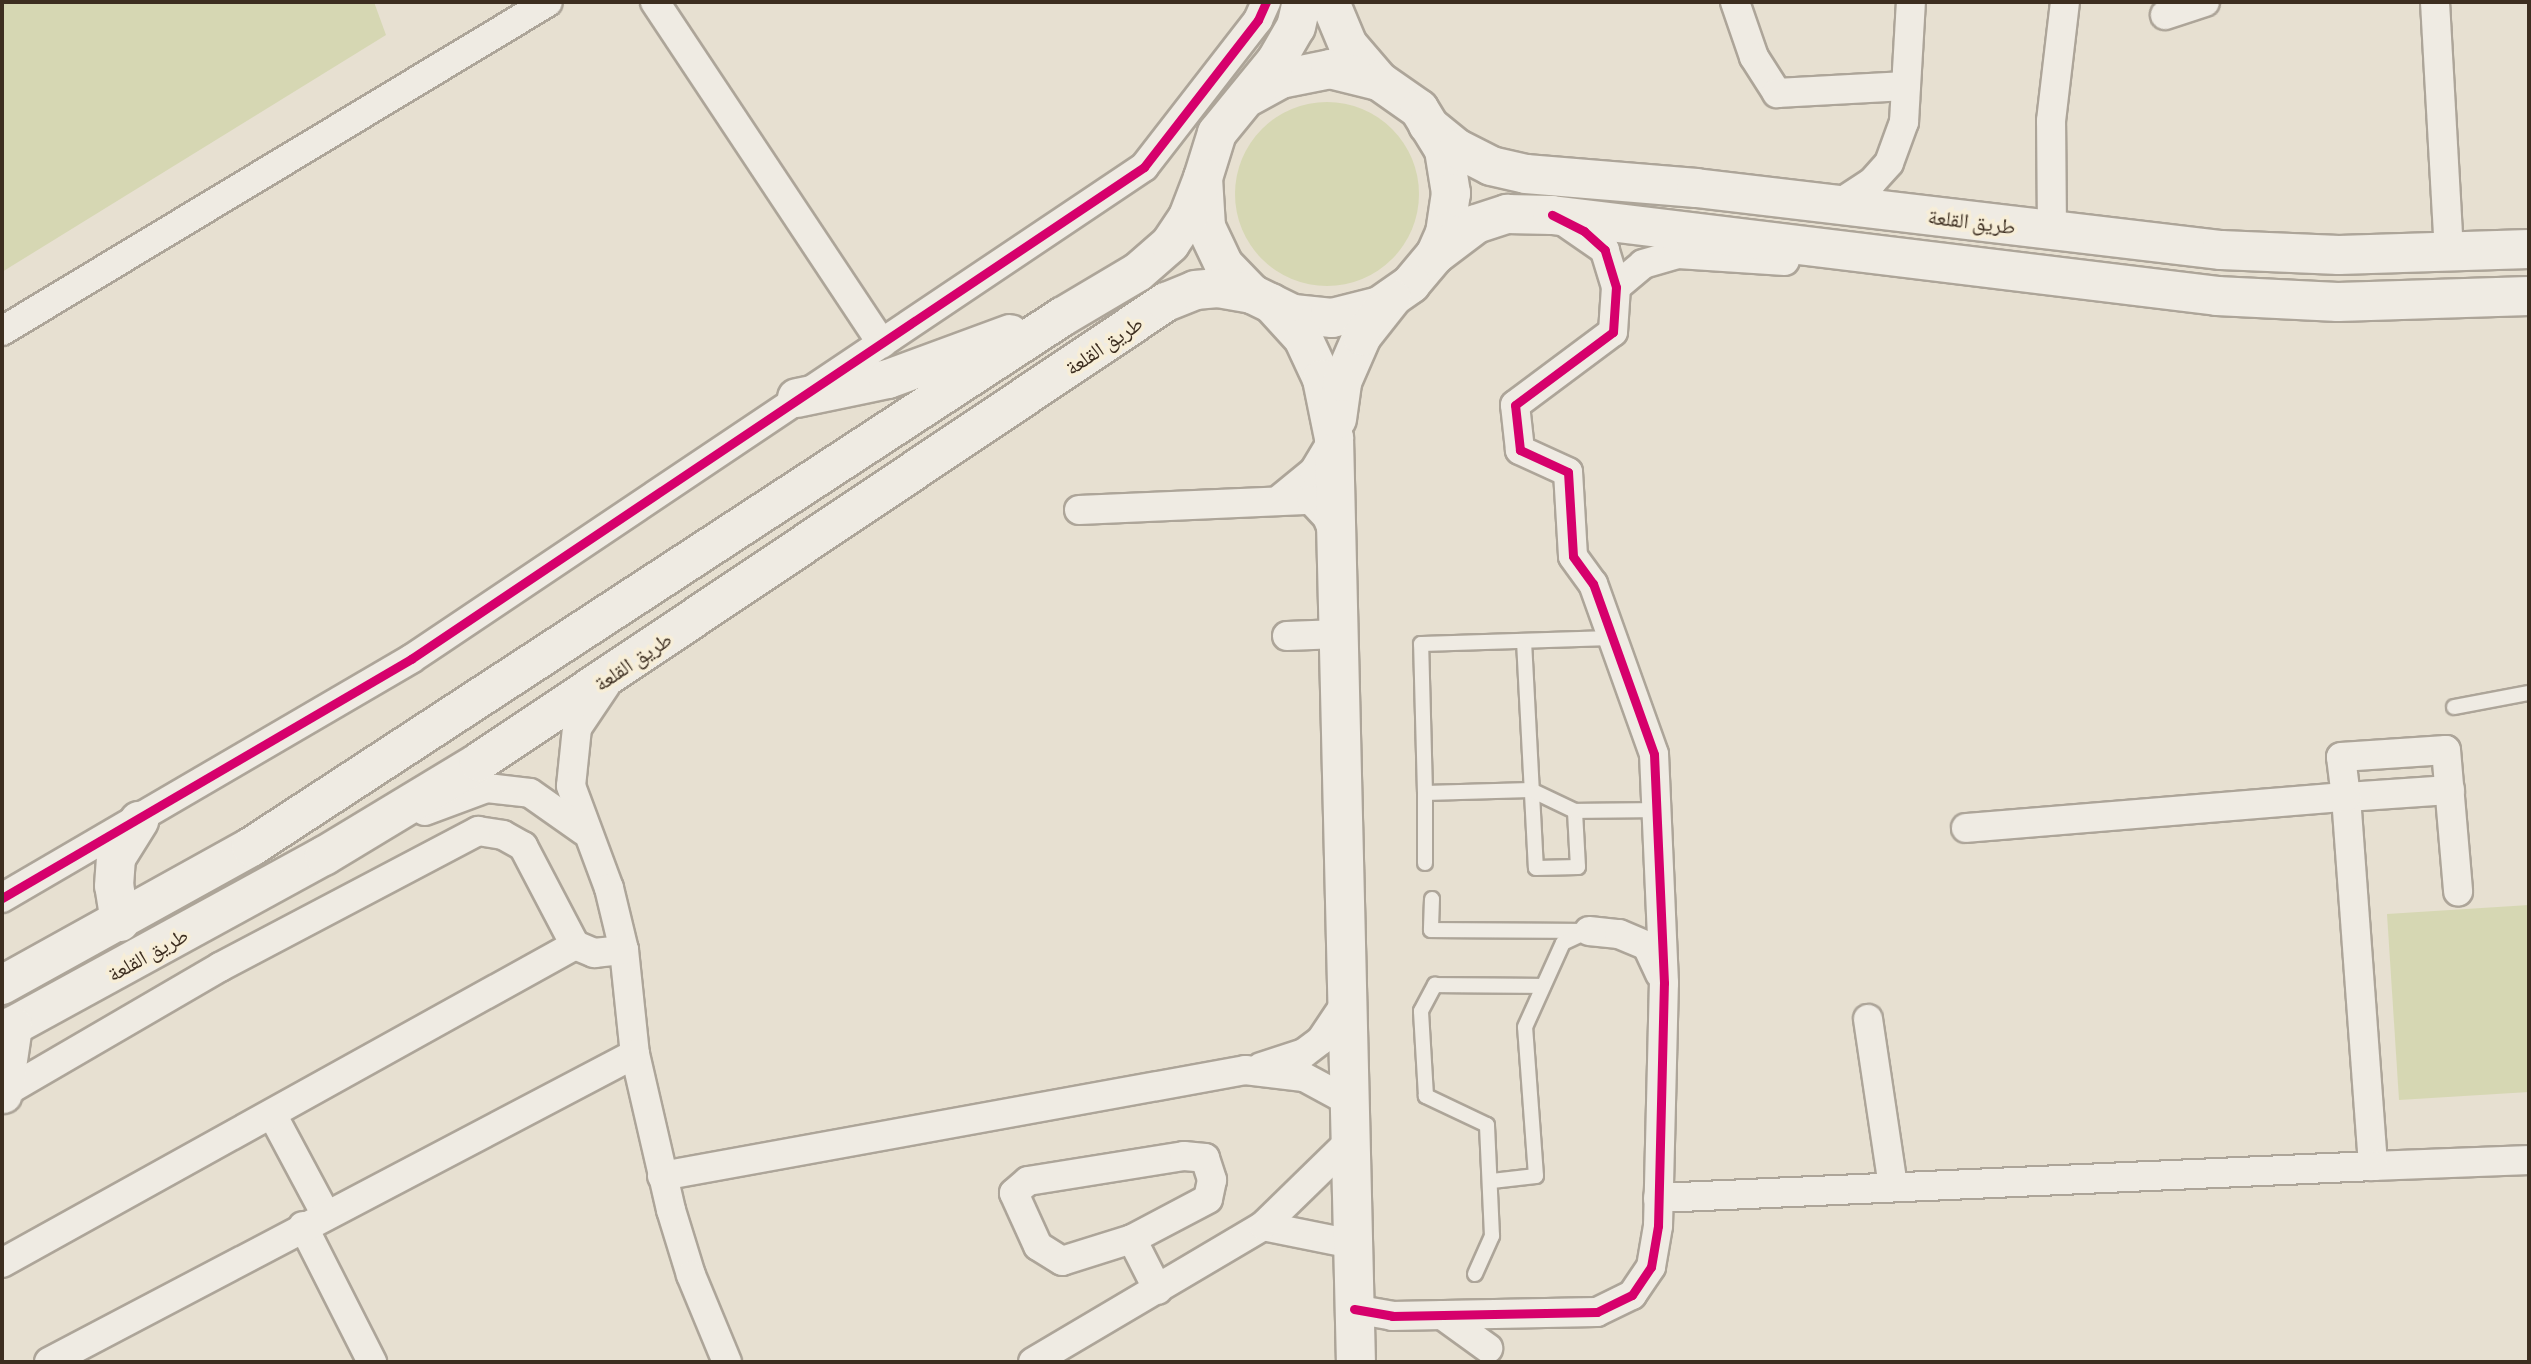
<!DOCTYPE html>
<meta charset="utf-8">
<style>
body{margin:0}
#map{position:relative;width:2531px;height:1364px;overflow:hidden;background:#e7e0d1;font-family:Literata,"Noto Naskh Arabic",serif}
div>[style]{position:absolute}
.green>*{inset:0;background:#d6d7b3}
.round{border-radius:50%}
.roads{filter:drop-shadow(2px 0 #ada599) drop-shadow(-2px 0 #ada599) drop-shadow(0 2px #ada599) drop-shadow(0 -2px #ada599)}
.lane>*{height:14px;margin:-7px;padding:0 7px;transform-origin:7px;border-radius:7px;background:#efebe3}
.street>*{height:28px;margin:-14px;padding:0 14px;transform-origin:14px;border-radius:14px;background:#efebe3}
.secondary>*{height:38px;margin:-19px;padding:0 19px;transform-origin:19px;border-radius:19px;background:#efebe3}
.cycleway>*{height:9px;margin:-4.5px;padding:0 4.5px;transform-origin:4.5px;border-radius:4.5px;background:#d6006c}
span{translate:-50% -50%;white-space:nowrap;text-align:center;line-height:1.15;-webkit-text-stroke:7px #f7eed8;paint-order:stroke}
.street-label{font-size:21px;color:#3d2e20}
.frame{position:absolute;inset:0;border:4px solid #3d2e20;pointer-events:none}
</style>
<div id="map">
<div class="green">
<div style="clip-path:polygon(2px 2px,374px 2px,386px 35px,2px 272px)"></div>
<div class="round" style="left:1235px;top:102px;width:184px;height:184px"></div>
<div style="clip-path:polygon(2529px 905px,2529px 1092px,2399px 1100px,2387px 914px)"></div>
</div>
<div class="roads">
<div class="lane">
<div style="left:1524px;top:641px;width:227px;rotate:87deg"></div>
<div style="left:1536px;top:868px;width:42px;rotate:-1.4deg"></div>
<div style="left:1578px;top:867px;width:56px;rotate:-93.1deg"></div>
<div style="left:1575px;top:811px;width:81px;rotate:-0.7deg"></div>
<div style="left:2454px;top:707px;width:76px;rotate:-10.6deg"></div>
<div style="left:1425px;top:793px;width:149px;rotate:-91.5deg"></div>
<div style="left:1421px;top:644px;width:191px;rotate:-1.8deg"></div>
<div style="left:1425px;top:863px;width:70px;rotate:-90deg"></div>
<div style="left:1425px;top:793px;width:106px;rotate:-1.6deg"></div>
<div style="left:1531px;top:790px;width:49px;rotate:25.5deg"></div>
<div style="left:1432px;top:899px;width:31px;rotate:92deg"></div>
<div style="left:1431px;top:930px;width:154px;rotate:0.4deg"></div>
<div style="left:1492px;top:1181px;width:44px;rotate:-6.5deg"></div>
<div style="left:1536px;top:1176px;width:149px;rotate:-94.2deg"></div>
<div style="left:1525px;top:1027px;width:92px;rotate:-65.7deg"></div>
<div style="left:1563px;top:943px;width:29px;rotate:-25deg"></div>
<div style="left:1475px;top:1274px;width:42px;rotate:-65.9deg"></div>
<div style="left:1492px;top:1236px;width:111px;rotate:-92.6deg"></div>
<div style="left:1487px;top:1125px;width:68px;rotate:-154.6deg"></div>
<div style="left:1426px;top:1096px;width:85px;rotate:-93.4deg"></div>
<div style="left:1421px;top:1011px;width:30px;rotate:-62deg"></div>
<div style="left:1435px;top:985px;width:108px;rotate:0.5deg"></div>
</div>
<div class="street">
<div style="left:655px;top:2px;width:410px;rotate:56.4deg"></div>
<div style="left:1735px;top:2px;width:58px;rotate:70.9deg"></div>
<div style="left:1754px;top:57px;width:43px;rotate:57.4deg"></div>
<div style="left:1777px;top:93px;width:129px;rotate:-3.1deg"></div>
<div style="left:2435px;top:2px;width:251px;rotate:86.8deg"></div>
<div style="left:2165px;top:15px;width:42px;rotate:-18deg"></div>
<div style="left:1837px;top:205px;width:42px;rotate:-33.3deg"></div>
<div style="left:1872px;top:182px;width:25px;rotate:-48deg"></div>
<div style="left:1889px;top:163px;width:44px;rotate:-69.9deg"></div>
<div style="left:1904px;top:122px;width:120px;rotate:-86.7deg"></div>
<div style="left:2052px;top:230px;width:109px;rotate:-90.5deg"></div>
<div style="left:2051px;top:121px;width:120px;rotate:-83.3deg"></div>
<div style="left:1616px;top:287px;width:35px;rotate:-40deg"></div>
<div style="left:1643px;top:264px;width:36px;rotate:-16deg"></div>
<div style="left:1678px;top:254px;width:107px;rotate:3.7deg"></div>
<div style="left:2px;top:331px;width:637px;rotate:-31.07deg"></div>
<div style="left:1281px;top:498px;width:43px;rotate:-39.3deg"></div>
<div style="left:1314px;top:471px;width:39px;rotate:-59deg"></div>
<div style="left:1079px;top:510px;width:232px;rotate:-2.5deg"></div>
<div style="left:1311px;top:500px;width:23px;rotate:47deg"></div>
<div style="left:1327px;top:517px;width:22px;rotate:68deg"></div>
<div style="left:1287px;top:636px;width:52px;rotate:-2.2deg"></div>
<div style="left:606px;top:685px;width:52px;rotate:124deg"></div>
<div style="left:577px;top:728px;width:58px;rotate:95.9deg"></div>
<div style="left:571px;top:786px;width:109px;rotate:69.6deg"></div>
<div style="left:609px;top:888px;width:64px;rotate:76.4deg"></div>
<div style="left:624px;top:950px;width:105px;rotate:84deg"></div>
<div style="left:635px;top:1054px;width:160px;rotate:77deg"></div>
<div style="left:671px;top:1210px;width:68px;rotate:72.9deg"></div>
<div style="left:691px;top:1275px;width:94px;rotate:67.5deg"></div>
<div style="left:2450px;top:790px;width:104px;rotate:176.1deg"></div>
<div style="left:2346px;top:797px;width:370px;rotate:85.8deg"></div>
<div style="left:2373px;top:1166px;width:156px;rotate:-2.2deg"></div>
<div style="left:425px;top:811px;width:66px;rotate:-20.4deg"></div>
<div style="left:487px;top:788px;width:43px;rotate:6.6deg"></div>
<div style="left:530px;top:793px;width:66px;rotate:35.1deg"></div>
<div style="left:1966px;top:828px;width:381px;rotate:-4.7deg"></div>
<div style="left:2346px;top:797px;width:40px;rotate:-97.1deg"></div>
<div style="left:2341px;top:757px;width:105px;rotate:-3.8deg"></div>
<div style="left:2446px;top:750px;width:142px;rotate:85.1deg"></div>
<div style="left:2px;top:898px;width:474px;rotate:-30.3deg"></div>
<div style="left:411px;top:659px;width:883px;rotate:-33.87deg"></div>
<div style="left:1144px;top:167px;width:186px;rotate:-52.2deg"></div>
<div style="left:1258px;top:20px;width:20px;rotate:-66deg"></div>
<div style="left:1589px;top:931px;width:30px;rotate:6deg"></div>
<div style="left:1619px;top:934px;width:30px;rotate:23deg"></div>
<div style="left:1647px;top:946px;width:31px;rotate:65deg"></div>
<div style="left:1868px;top:1019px;width:169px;rotate:81.5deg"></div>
<div style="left:1261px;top:1067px;width:45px;rotate:-18deg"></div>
<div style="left:1304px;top:1053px;width:21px;rotate:-37deg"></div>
<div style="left:1321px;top:1040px;width:50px;rotate:-56.3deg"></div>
<div style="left:2px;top:1094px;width:252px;rotate:-30.2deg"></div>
<div style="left:220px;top:967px;width:292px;rotate:-27.8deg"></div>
<div style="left:478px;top:831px;width:25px;rotate:9deg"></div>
<div style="left:503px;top:835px;width:23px;rotate:29deg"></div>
<div style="left:523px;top:846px;width:112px;rotate:62.3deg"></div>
<div style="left:575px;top:945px;width:21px;rotate:23deg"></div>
<div style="left:594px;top:953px;width:30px;rotate:-6deg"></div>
<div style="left:272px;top:1114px;width:115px;rotate:61.9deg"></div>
<div style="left:662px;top:1176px;width:593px;rotate:-10.3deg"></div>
<div style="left:1245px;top:1070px;width:59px;rotate:6.8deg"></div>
<div style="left:1304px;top:1077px;width:55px;rotate:28.4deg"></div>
<div style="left:1658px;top:1198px;width:716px;rotate:-2.56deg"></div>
<div style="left:303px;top:1226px;width:153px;rotate:63.1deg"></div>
<div style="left:1263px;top:1226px;width:91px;rotate:11.4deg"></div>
<div style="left:1132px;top:1239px;width:73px;rotate:162.6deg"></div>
<div style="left:1062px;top:1261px;width:28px;rotate:-148deg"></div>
<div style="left:1038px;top:1246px;width:58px;rotate:-114.4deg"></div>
<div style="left:1014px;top:1193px;width:18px;rotate:-41deg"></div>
<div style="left:1028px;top:1181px;width:158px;rotate:-9.1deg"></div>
<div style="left:1184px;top:1156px;width:21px;rotate:5deg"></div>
<div style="left:1205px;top:1158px;width:23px;rotate:72deg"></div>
<div style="left:1212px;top:1180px;width:19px;rotate:102deg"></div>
<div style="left:1208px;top:1199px;width:86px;rotate:152.2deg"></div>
<div style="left:1132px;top:1239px;width:57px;rotate:63deg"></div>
<div style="left:2px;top:1263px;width:655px;rotate:-29.03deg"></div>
<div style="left:1354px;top:1309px;width:39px;rotate:10deg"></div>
<div style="left:1392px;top:1316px;width:205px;rotate:-1.1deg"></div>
<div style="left:1597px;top:1312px;width:39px;rotate:-26deg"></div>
<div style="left:1632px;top:1295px;width:34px;rotate:-56deg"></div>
<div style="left:1651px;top:1267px;width:42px;rotate:-80.3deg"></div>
<div style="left:1658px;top:1226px;width:243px;rotate:-88.6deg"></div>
<div style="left:1664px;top:983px;width:229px;rotate:-92.5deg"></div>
<div style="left:1654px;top:754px;width:181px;rotate:-109.7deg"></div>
<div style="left:1593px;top:584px;width:34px;rotate:-126deg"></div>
<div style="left:1573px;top:556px;width:84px;rotate:-93.4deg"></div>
<div style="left:1568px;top:472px;width:53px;rotate:-155.4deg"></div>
<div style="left:1520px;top:450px;width:45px;rotate:-96.3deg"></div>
<div style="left:1515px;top:405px;width:122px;rotate:-36.7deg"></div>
<div style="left:1613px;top:332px;width:45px;rotate:-86.2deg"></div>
<div style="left:1616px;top:287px;width:39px;rotate:-107deg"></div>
<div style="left:1605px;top:250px;width:51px;rotate:-145.4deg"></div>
<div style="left:1442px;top:1315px;width:57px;rotate:35.7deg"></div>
<div style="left:49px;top:1362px;width:662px;rotate:-27.73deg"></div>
<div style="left:1033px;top:1362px;width:267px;rotate:-30.6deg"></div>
<div style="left:1263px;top:1226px;width:124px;rotate:-44.3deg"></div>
</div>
<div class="secondary">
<div style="left:1330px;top:2px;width:47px;rotate:67.3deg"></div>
<div style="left:1348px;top:45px;width:48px;rotate:49.3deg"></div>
<div style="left:1250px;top:96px;width:35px;rotate:-29deg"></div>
<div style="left:1281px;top:79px;width:50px;rotate:-11.5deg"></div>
<div style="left:1330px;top:69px;width:50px;rotate:13.8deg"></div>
<div style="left:1379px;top:81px;width:49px;rotate:35deg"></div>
<div style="left:1419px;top:109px;width:48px;rotate:58.6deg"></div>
<div style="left:1444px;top:150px;width:44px;rotate:80.8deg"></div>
<div style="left:1451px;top:193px;width:40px;rotate:98.5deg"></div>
<div style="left:1445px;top:233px;width:24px;rotate:114deg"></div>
<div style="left:1435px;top:255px;width:38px;rotate:130deg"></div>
<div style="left:1411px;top:284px;width:38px;rotate:145deg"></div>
<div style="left:1380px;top:306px;width:49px;rotate:166deg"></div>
<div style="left:1332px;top:318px;width:39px;rotate:-174deg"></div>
<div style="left:1293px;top:314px;width:46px;rotate:-154deg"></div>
<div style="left:1252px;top:294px;width:40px;rotate:-134deg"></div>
<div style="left:1224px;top:265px;width:42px;rotate:-115.3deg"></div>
<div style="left:1206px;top:227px;width:49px;rotate:-93.5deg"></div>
<div style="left:1203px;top:178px;width:47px;rotate:-72.7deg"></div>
<div style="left:1217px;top:133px;width:93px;rotate:-50.7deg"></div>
<div style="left:1276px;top:61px;width:39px;rotate:-60deg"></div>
<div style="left:1296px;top:27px;width:26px;rotate:-77deg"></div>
<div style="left:1428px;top:125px;width:38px;rotate:39deg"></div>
<div style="left:1458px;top:149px;width:37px;rotate:27deg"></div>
<div style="left:1491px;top:166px;width:36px;rotate:13deg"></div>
<div style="left:1526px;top:174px;width:171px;rotate:4.7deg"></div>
<div style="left:1696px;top:188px;width:529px;rotate:6.74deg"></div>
<div style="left:2221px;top:250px;width:118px;rotate:2.4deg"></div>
<div style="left:2339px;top:255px;width:190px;rotate:-1.8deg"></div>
<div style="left:1435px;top:255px;width:51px;rotate:-37.1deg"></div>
<div style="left:1476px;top:224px;width:33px;rotate:-18deg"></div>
<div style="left:1507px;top:214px;width:45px;rotate:1.3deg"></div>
<div style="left:1552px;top:215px;width:670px;rotate:6.94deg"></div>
<div style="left:2217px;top:296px;width:121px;rotate:2.8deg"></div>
<div style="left:2338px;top:302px;width:191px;rotate:-1.8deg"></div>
<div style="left:1271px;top:303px;width:47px;rotate:47.6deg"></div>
<div style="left:1303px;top:338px;width:45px;rotate:65.1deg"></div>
<div style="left:1322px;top:379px;width:60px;rotate:78.5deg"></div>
<div style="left:1334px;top:438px;width:924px;rotate:88.64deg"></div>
<div style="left:797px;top:398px;width:93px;rotate:-11.8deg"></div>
<div style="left:888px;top:379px;width:130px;rotate:-20.2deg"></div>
<div style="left:1337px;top:419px;width:37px;rotate:-82deg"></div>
<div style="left:1342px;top:382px;width:50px;rotate:-66.5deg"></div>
<div style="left:1362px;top:336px;width:48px;rotate:-51.7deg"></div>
<div style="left:120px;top:922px;width:36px;rotate:-99deg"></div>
<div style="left:114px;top:886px;width:28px;rotate:-86deg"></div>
<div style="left:116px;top:858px;width:44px;rotate:-58.1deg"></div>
<div style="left:2px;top:985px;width:285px;rotate:-29deg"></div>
<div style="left:251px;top:847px;width:969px;rotate:-33.17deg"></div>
<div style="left:1062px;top:317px;width:88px;rotate:-30.6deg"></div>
<div style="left:1138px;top:272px;width:43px;rotate:-41.2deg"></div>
<div style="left:1170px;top:244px;width:32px;rotate:-56deg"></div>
<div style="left:1188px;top:217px;width:42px;rotate:-69deg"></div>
<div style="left:2px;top:1032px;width:367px;rotate:-28.7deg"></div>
<div style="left:324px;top:856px;width:181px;rotate:-31.2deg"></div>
<div style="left:479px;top:762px;width:827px;rotate:-33.81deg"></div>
<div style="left:1166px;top:302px;width:31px;rotate:-22deg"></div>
<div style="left:1195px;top:290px;width:23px;rotate:-5deg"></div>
<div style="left:1218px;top:288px;width:35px;rotate:10deg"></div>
<div style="left:3px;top:1094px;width:69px;rotate:-81.6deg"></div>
</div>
</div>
<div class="cycleway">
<div style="left:2px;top:898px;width:474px;rotate:-30.3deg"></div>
<div style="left:411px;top:659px;width:883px;rotate:-33.87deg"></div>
<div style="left:1144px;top:167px;width:186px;rotate:-52.2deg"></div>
<div style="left:1258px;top:20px;width:20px;rotate:-66deg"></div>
<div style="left:1354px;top:1309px;width:39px;rotate:10deg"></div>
<div style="left:1392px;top:1316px;width:205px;rotate:-1.1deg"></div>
<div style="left:1597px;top:1312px;width:39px;rotate:-26deg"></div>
<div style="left:1632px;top:1295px;width:34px;rotate:-56deg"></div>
<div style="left:1651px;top:1267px;width:42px;rotate:-80.3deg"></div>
<div style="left:1658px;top:1226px;width:243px;rotate:-88.6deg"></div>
<div style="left:1664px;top:983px;width:229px;rotate:-92.5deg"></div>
<div style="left:1654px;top:754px;width:181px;rotate:-109.7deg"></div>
<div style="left:1593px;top:584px;width:34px;rotate:-126deg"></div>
<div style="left:1573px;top:556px;width:84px;rotate:-93.4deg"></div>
<div style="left:1568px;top:472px;width:53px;rotate:-155.4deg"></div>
<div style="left:1520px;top:450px;width:45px;rotate:-96.3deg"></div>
<div style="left:1515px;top:405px;width:122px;rotate:-36.7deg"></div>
<div style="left:1613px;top:332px;width:45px;rotate:-86.2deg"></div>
<div style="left:1616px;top:287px;width:39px;rotate:-107deg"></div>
<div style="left:1605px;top:250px;width:28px;rotate:-138deg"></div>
<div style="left:1584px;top:231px;width:36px;rotate:-153deg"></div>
</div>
<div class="street-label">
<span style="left:1972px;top:220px;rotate:7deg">طريق القلعة</span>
<span style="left:1103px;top:344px;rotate:-34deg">طريق القلعة</span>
<span style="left:632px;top:660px;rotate:-34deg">طريق القلعة</span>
<span style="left:147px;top:953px;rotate:-29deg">طريق القلعة</span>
</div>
<div class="frame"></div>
</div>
